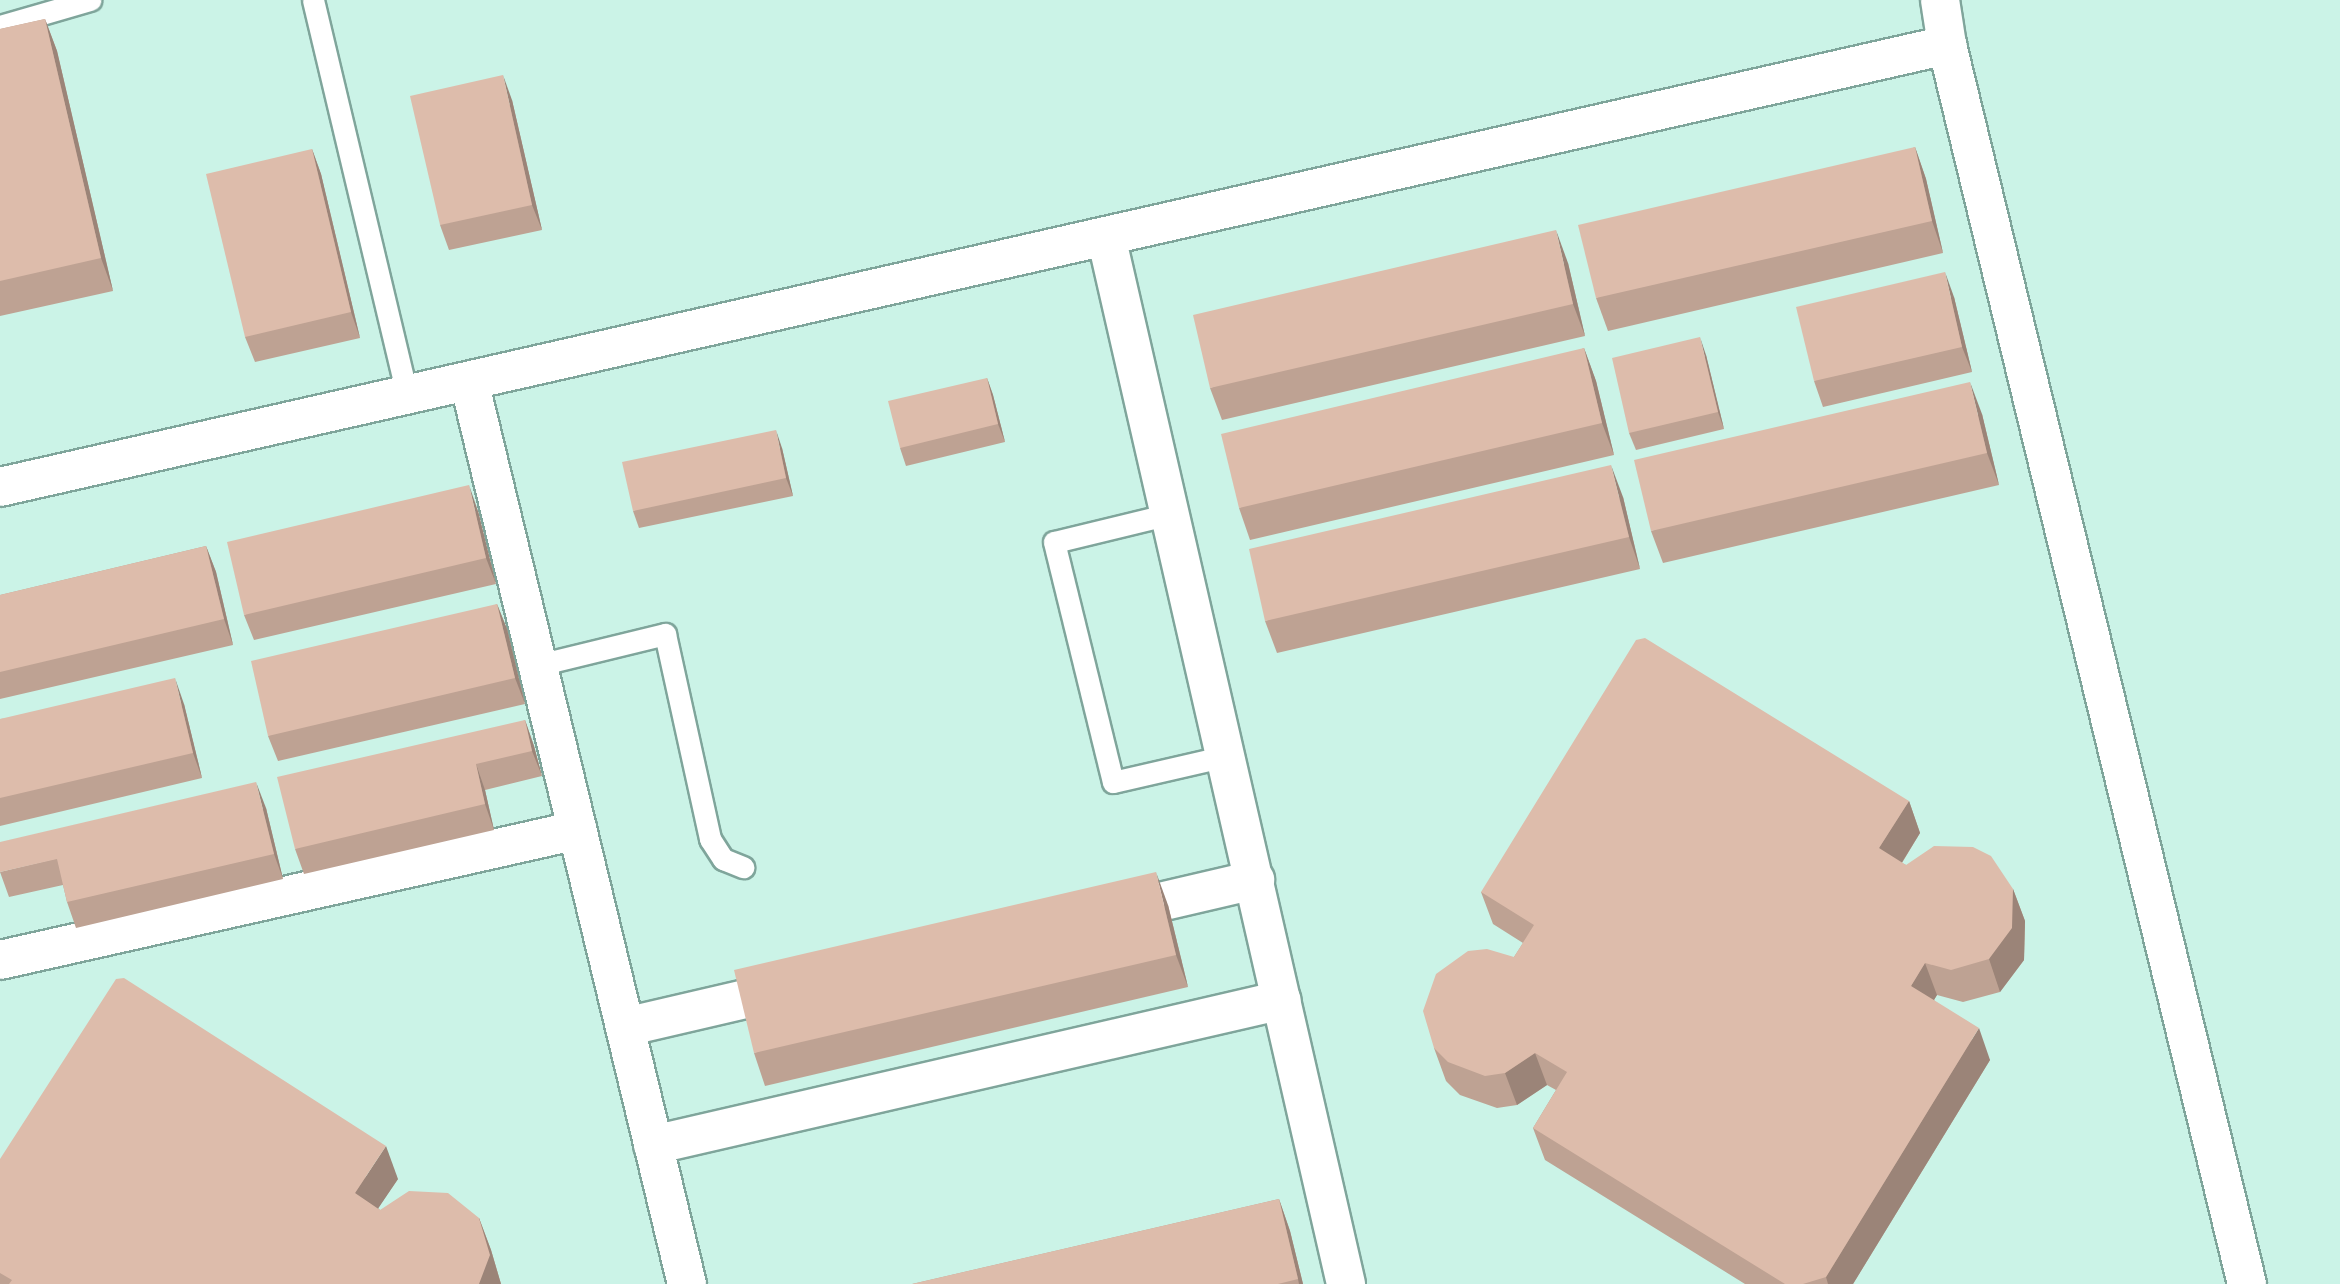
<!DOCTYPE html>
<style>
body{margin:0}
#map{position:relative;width:2340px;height:1284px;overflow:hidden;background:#cbf3e7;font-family:"Open Sans",sans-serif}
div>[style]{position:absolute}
.roads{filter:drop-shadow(2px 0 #7fa59b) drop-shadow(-2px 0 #7fa59b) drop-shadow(0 2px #7fa59b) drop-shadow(0 -2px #7fa59b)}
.service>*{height:21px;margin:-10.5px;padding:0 10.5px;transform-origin:10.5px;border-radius:10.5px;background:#fff}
.minor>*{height:38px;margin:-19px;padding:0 19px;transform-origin:19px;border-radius:19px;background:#fff}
.wall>*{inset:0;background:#bea293}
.shaded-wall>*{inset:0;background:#9b8478}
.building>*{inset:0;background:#ddbcab}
span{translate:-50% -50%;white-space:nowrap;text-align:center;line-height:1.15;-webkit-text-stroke:5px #fff;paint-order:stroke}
</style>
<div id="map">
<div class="roads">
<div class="service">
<div style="left:313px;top:0;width:405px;rotate:76.6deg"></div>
<div style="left:0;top:26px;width:94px;rotate:-16.1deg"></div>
<div style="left:1170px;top:514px;width:119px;rotate:166.4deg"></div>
<div style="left:1054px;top:542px;width:247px;rotate:76.2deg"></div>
<div style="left:1113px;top:782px;width:116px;rotate:-13deg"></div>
<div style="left:538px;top:665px;width:131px;rotate:-13.7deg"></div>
<div style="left:665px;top:634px;width:210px;rotate:77.6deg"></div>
<div style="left:710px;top:839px;width:24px;rotate:57deg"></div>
<div style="left:723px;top:859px;width:22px;rotate:22deg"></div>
</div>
<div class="minor">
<div style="left:1940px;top:0;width:46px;rotate:81.2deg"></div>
<div style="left:1106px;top:236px;width:1075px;rotate:77.1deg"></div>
<div style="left:469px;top:381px;width:929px;rotate:76.43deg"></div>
<div style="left:0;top:487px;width:1997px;rotate:-12.79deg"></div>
<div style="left:1947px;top:45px;width:1275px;rotate:76.39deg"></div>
<div style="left:1117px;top:912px;width:142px;rotate:-13.1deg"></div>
<div style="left:0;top:960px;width:592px;rotate:-12.68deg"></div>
<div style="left:625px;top:1027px;width:171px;rotate:-13.1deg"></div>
<div style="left:653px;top:1145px;width:645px;rotate:-12.98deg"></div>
</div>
</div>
<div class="wall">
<div style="clip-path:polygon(45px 19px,57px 51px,113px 291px,0 316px,0 29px)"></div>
<div style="clip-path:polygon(512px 100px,542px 230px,449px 250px,440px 225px)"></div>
<div style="clip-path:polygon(1915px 147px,1926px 179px,1943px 253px,1608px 331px,1596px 298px)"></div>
<div style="clip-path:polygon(312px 149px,321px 174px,360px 338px,255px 362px,245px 337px)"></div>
<div style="clip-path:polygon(1568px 263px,1585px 336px,1222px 420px,1210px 388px)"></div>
<div style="clip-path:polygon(1954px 297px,1972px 372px,1823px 407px,1814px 381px)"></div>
<div style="clip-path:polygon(1584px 348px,1596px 381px,1614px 455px,1250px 540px,1239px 508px)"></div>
<div style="clip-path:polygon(1706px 355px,1724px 429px,1636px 450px,1629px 433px)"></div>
<div style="clip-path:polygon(987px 378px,993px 395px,1005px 442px,906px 466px,900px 448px)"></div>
<div style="clip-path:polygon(1982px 414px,1999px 485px,1663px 563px,1651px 531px)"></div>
<div style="clip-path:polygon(782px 448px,793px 496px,639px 528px,633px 511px)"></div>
<div style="clip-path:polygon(1623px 497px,1640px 569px,1277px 653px,1265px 621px)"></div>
<div style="clip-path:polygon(478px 511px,496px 584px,254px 640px,244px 615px)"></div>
<div style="clip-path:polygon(206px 546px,216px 572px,233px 645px,0 699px,0 595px)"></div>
<div style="clip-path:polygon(497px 604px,507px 629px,525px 704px,278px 761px,268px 736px)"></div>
<div style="clip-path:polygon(184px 704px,202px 778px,0 826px,0 719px)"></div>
<div style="clip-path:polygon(525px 720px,534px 746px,542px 776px,485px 790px,494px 830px,304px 874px,295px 849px)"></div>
<div style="clip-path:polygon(1909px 801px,1920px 833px,1902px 863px,1906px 865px,2013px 889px,2025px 921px,2024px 960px,2000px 992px,1963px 1002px,1937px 995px,1934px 1000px,1990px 1060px,1853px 1284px,1745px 1284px,1545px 1160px,1533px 1128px,1556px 1090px,1547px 1085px,1517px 1105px,1497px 1108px,1460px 1095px,1446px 1081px,1434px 1048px,1514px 957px,1523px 943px,1493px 924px,1481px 892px)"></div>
<div style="clip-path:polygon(266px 808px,283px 879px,76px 928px,67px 902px,63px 885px,9px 897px,0 872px)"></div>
<div style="clip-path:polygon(1168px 905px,1188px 987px,765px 1086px,754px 1053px)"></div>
<div style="clip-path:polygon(0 1159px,398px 1179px,378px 1208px,380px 1210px,479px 1218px,491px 1250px,501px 1284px,0 1284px)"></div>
<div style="clip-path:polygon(1279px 1199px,1290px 1231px,1303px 1284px,912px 1284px)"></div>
</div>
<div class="shaded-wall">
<div style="clip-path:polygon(45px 19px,57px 51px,113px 291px,101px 258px)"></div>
<div style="clip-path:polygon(503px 75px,512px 100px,542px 230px,532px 205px)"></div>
<div style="clip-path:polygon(1915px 147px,1926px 179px,1943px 253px,1932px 221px)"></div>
<div style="clip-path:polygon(312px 149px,321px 174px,360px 338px,351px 312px)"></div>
<div style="clip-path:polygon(1556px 230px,1568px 263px,1585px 336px,1573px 304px)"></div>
<div style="clip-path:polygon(1945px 272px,1954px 297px,1972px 372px,1962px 347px)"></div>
<div style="clip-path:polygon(1700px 337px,1706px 355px,1724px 429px,1718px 412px)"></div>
<div style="clip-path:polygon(1584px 348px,1596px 381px,1614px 455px,1602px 423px)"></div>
<div style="clip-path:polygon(987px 378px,993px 395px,1005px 442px,998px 424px)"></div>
<div style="clip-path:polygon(1970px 382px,1982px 414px,1999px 485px,1987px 453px)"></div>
<div style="clip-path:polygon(776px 430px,782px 448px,793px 496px,786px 478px)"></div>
<div style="clip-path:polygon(1611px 465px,1623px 497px,1640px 569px,1629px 537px)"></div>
<div style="clip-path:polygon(469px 485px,478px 511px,496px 584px,486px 558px)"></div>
<div style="clip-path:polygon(206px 546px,216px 572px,233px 645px,224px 619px)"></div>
<div style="clip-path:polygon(497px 604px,507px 629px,525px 704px,515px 678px)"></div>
<div style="clip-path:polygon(175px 678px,184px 704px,202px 778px,193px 753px)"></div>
<div style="clip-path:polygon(525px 720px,534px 746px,542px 776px,532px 751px)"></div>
<div style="clip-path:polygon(476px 764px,485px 790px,494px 830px,485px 804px)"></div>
<div style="clip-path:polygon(256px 782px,266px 808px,283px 879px,274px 854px)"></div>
<div style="clip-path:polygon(1909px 801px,1920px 833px,1891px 880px,1879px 848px)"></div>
<div style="clip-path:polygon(1156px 872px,1168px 905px,1188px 987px,1176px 955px)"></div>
<div style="clip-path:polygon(2013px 889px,2025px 921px,2024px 960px,2000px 992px,1989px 959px)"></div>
<div style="clip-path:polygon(1925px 963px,1937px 995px,1923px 1018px,1911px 986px)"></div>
<div style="clip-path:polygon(1979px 1028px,1990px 1060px,1853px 1284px,1828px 1284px,1826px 1277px)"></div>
<div style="clip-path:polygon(1535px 1053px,1547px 1085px,1517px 1105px,1505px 1073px)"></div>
<div style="clip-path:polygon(386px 1146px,398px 1179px,367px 1225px,355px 1193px)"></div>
<div style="clip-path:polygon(1279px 1199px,1290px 1231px,1303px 1284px,1299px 1284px,1298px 1279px)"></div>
<div style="clip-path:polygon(479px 1218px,491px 1250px,501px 1284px,479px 1284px)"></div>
</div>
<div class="building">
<div style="clip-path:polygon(45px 19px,101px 258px,0 281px,0 29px)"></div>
<div style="clip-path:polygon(503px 75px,532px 205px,440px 225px,410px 96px)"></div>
<div style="clip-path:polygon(1915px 147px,1932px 221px,1596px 298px,1578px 225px)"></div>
<div style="clip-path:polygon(312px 149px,351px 312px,245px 337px,206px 174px)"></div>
<div style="clip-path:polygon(1556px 230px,1573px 304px,1210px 388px,1193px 315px)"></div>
<div style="clip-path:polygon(1945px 272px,1962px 347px,1814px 381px,1796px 307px)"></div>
<div style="clip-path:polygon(1700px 337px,1718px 412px,1629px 433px,1612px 358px)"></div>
<div style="clip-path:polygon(1584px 348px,1602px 423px,1239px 508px,1221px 434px)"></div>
<div style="clip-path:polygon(987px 378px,998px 424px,900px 448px,888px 401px)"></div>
<div style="clip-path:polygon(1970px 382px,1987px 453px,1651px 531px,1634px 460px)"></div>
<div style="clip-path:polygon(776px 430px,786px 478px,633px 511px,622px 462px)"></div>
<div style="clip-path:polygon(1611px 465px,1629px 537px,1265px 621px,1249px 549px)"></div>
<div style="clip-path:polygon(469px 485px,486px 558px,244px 615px,227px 542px)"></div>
<div style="clip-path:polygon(206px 546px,224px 619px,0 672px,0 595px)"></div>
<div style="clip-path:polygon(497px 604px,515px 678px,268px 736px,251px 661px)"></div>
<div style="clip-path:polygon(1645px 638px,1909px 801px,1879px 848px,1906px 865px,1934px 846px,1973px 847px,1991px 856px,2013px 889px,2012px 928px,1989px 959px,1951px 970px,1925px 963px,1911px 986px,1979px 1028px,1826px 1277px,1803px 1284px,1785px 1284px,1533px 1128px,1567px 1072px,1535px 1053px,1505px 1073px,1485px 1076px,1448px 1062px,1434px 1048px,1423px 1011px,1436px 974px,1468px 951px,1487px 949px,1514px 957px,1534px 925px,1481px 892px,1636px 640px)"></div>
<div style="clip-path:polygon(175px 678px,193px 753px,0 798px,0 719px)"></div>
<div style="clip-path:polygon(525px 720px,532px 751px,476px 764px,485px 804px,295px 849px,277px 777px)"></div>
<div style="clip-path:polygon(256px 782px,274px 854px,67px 902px,57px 859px,0 872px,0 842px)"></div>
<div style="clip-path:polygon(1156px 872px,1176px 955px,754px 1053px,734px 970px)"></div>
<div style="clip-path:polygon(124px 978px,386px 1146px,355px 1193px,380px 1210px,409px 1191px,448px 1193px,479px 1218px,490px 1255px,479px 1284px,9px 1284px,12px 1280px,0 1273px,0 1159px,116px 979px)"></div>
<div style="clip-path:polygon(1279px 1199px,1298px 1279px,1278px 1284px,912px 1284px)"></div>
</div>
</div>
